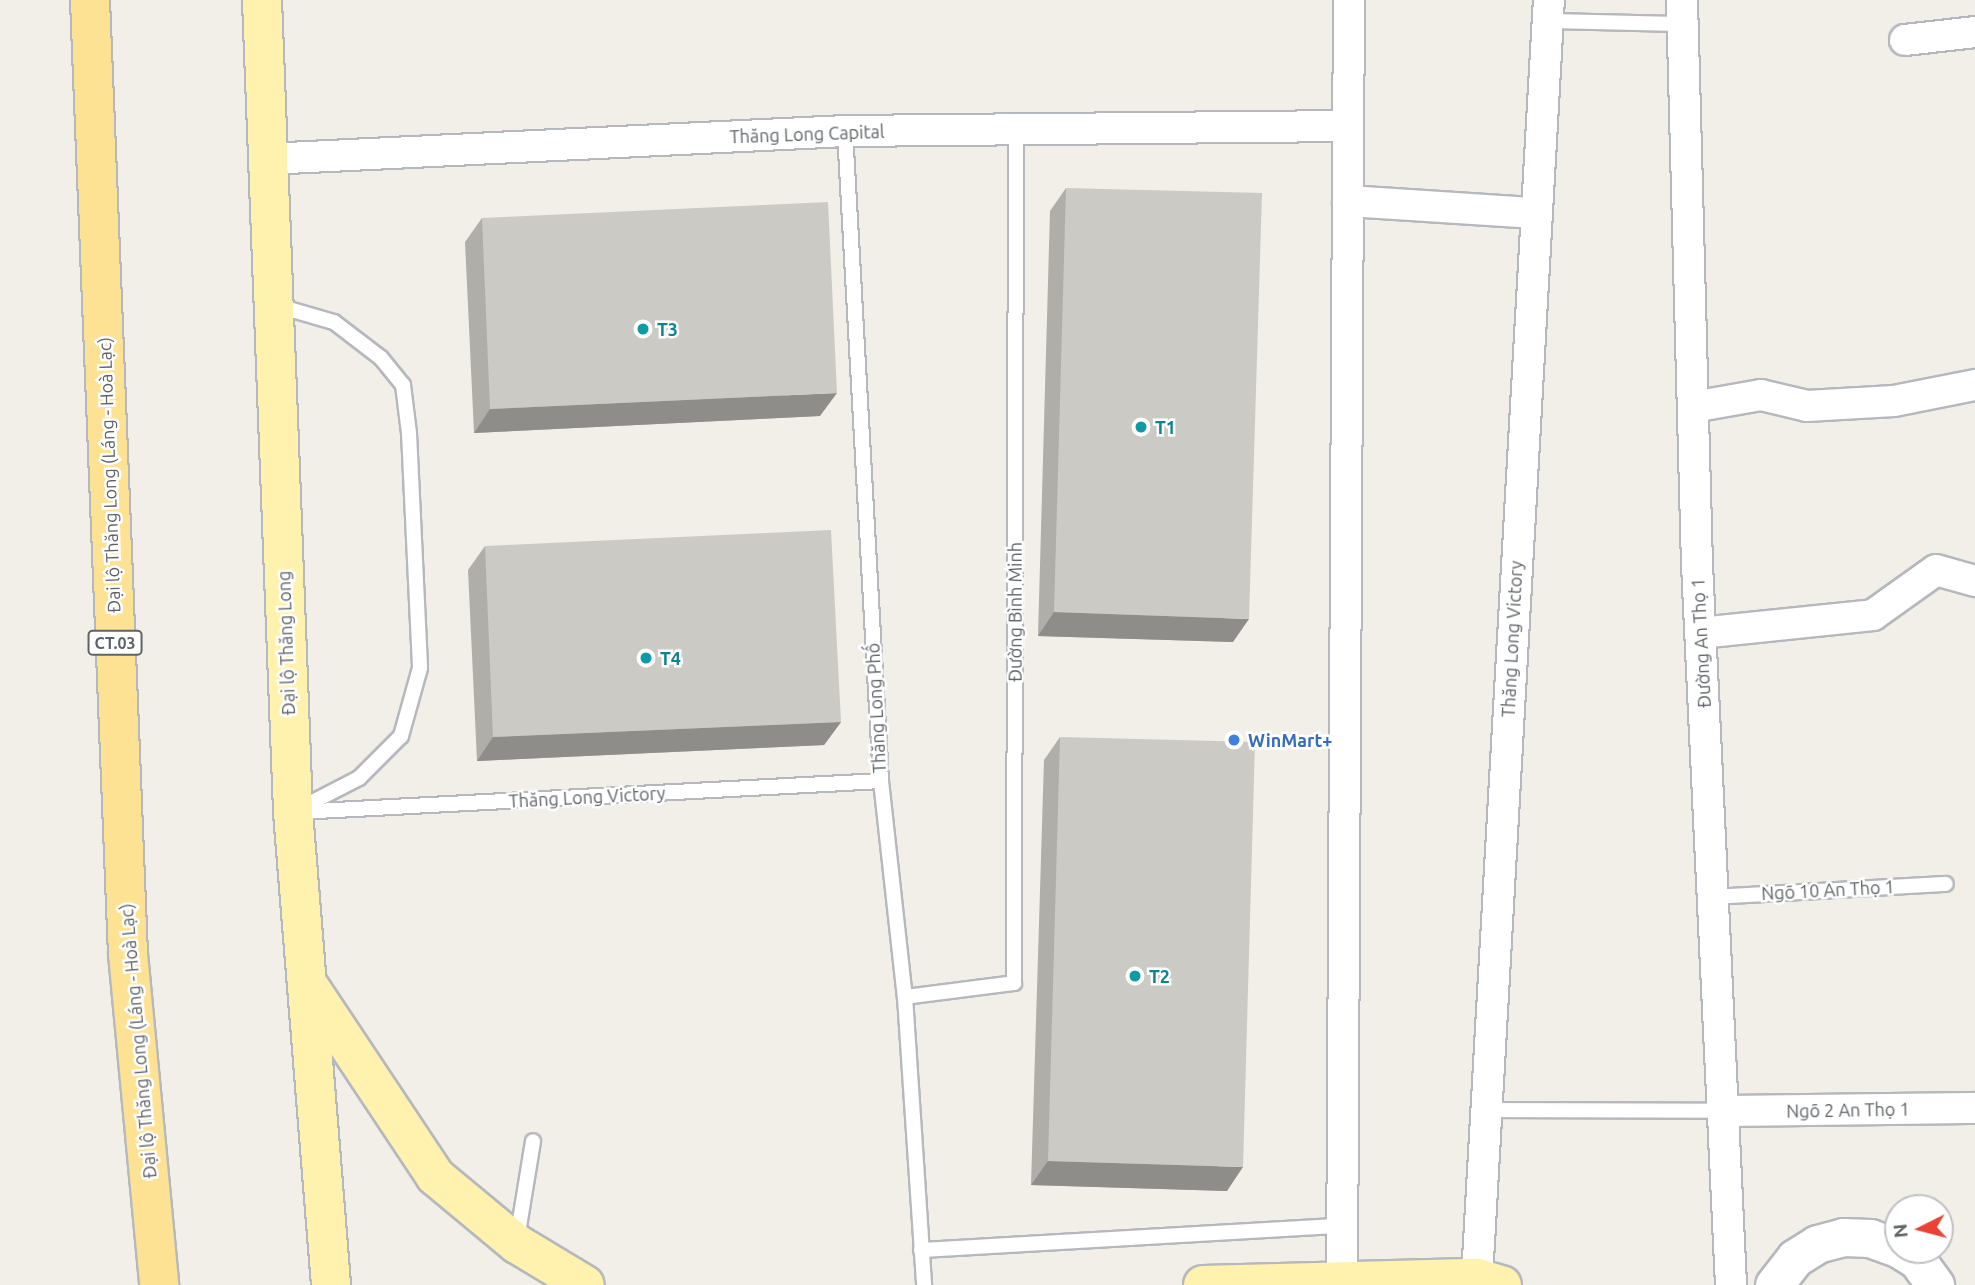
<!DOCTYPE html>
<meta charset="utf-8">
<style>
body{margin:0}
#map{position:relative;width:1975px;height:1285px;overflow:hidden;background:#f1efe8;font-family:Ubuntu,sans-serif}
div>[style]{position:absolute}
.roads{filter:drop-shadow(2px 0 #b5b8bc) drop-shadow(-2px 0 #b5b8bc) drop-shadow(0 2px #b5b8bc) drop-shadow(0 -2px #b5b8bc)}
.service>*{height:14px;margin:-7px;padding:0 7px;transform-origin:7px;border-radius:7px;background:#fff}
.minor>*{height:30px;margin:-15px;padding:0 15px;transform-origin:15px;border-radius:15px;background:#fff}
.tertiary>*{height:37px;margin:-18.5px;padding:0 18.5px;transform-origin:18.5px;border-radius:18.5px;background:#fff}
.primary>*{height:38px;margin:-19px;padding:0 19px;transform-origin:19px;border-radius:19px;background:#fff2af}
.motorway>*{height:38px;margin:-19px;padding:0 19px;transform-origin:19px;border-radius:19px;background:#fde293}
.wall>*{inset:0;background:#afaea9}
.shaded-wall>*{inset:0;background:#8f8d8a}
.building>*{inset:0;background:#cccac5}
.dots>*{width:19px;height:19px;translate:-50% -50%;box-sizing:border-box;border:4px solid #fff;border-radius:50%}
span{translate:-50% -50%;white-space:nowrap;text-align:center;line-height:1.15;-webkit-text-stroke:5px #fff;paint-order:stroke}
.shield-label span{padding:2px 5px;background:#fff;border:2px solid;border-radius:5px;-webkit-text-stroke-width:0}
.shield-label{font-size:16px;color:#5f6368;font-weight:700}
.street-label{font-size:18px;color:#5f6368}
.culture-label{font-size:18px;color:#0d838f;font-weight:700}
.left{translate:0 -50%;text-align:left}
.shop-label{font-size:18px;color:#366cbe;font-weight:700}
.north{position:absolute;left:1884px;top:1194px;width:70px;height:70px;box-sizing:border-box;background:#fff;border:2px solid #bfc1c3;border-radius:50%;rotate:264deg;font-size:19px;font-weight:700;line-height:28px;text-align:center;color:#5f6368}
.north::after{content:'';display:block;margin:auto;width:24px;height:32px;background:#ea4335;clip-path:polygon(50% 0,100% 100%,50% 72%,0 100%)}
</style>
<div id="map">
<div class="roads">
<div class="service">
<div style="left:1548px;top:21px;width:134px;rotate:1.3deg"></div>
<div style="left:845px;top:131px;width:651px;rotate:86.83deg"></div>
<div style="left:881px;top:781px;width:217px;rotate:83.7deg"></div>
<div style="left:905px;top:997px;width:289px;rotate:86.2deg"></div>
<div style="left:275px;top:305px;width:61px;rotate:16.1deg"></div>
<div style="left:334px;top:322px;width:59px;rotate:37.5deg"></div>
<div style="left:381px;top:358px;width:35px;rotate:51deg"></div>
<div style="left:403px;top:385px;width:48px;rotate:82.9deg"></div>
<div style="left:409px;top:433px;width:235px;rotate:87.3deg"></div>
<div style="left:420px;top:668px;width:71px;rotate:105.6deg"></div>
<div style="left:401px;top:736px;width:59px;rotate:135deg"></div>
<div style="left:359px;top:778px;width:70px;rotate:152.7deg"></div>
<div style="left:298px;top:812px;width:584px;rotate:-3.04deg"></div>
<div style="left:1710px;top:897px;width:236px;rotate:-3.2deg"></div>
<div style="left:905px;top:997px;width:110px;rotate:-7.3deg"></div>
<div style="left:1014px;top:983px;width:853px;rotate:-89.87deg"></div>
<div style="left:1487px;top:1110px;width:235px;rotate:0.2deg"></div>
<div style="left:517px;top:1239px;width:99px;rotate:-80.7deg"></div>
<div style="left:921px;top:1250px;width:421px;rotate:-3.3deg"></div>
</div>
<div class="minor">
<div style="left:1682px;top:0;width:564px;rotate:88.48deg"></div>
<div style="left:1697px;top:564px;width:722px;rotate:87.3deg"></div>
<div style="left:1905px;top:40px;width:70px;rotate:-6.5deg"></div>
<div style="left:267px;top:159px;width:579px;rotate:-2.77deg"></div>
<div style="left:845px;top:131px;width:503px;rotate:-0.57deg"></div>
<div style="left:1348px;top:201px;width:188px;rotate:3.7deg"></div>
<div style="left:1693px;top:407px;width:69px;rotate:-10deg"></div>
<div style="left:1761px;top:395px;width:47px;rotate:13.4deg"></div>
<div style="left:1807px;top:406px;width:87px;rotate:-3.3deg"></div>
<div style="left:1894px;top:401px;width:83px;rotate:-11.2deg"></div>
<div style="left:1700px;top:633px;width:174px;rotate:-5.9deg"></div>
<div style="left:1873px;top:615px;width:77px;rotate:-35.5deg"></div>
<div style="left:1936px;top:570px;width:41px;rotate:15.8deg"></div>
<div style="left:1722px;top:1111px;width:253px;rotate:-0.7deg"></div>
<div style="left:1477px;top:1278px;width:1280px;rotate:-86.78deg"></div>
<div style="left:1342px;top:1280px;width:1280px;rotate:-89.69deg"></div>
</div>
<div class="tertiary">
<div style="left:1901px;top:1250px;width:19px;rotate:32deg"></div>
<div style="left:1917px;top:1260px;width:31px;rotate:54deg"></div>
<div style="left:1774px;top:1285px;width:34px;rotate:-52deg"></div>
<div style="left:1795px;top:1258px;width:26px;rotate:-32deg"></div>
<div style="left:1817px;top:1244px;width:27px;rotate:-15deg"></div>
<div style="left:1843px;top:1237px;width:27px;rotate:2deg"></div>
<div style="left:1870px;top:1238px;width:30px;rotate:20deg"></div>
</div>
<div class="primary">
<div style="left:262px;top:0;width:813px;rotate:87.81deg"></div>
<div style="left:293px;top:812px;width:475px;rotate:85.4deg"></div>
<div style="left:309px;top:986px;width:228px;rotate:56.4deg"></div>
<div style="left:435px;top:1176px;width:107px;rotate:39.7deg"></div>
<div style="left:517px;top:1244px;width:79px;rotate:31.1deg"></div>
<div style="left:1203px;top:1285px;width:274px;rotate:-1.5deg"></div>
<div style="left:1477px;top:1278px;width:26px;rotate:16deg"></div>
</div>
<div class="motorway">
<div style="left:90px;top:0;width:955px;rotate:87.72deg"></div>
<div style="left:128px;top:954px;width:332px;rotate:84.6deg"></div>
</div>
</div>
<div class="wall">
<div style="clip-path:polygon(1066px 188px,1233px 642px,1038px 636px,1050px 211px)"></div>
<div style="clip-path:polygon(482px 218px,820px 416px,474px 433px,465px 242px)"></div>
<div style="clip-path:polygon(485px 546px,841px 722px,824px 745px,477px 761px,468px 570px)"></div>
<div style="clip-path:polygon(1060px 737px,1227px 1191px,1031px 1185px,1044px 760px)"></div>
</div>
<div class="shaded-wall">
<div style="clip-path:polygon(837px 393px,820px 416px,474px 433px,490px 409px)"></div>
<div style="clip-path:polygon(1054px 612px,1249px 619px,1233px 642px,1038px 636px)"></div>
<div style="clip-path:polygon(841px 722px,824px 745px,477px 761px,493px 737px)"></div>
<div style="clip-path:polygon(1048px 1161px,1243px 1167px,1227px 1191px,1031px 1185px)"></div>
</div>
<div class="building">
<div style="clip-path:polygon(1066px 188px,1262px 193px,1249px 619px,1054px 612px)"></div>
<div style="clip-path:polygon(828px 202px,837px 393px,490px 409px,482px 218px)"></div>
<div style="clip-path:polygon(831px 530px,841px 722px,493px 737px,485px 546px)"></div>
<div style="clip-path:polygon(1060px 737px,1255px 742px,1243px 1167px,1048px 1161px)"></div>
</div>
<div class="dots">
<div style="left:643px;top:329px;background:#0f9aa8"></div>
<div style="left:1141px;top:427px;background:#0f9aa8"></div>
<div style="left:646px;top:658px;background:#0f9aa8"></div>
<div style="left:1234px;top:740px;background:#3f7fe0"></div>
<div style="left:1135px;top:976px;background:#0f9aa8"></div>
</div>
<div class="shield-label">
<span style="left:115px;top:643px">CT.03</span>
</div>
<div class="street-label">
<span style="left:807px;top:134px;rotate:-2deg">Thăng Long Capital</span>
<span style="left:109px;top:475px;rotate:-92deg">Đại lộ Thăng Long (Láng - Hoà Lạc)</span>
<span style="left:1015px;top:612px;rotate:-90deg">Đường Bình Minh</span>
<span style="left:1512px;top:639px;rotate:-87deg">Thăng Long Victory</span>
<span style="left:286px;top:643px;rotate:-92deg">Đại lộ Thăng Long</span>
<span style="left:1701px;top:643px;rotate:-93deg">Đường An Thọ 1</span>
<span style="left:876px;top:708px;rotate:-93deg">Thăng Long Phố</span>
<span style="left:587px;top:797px;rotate:-3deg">Thăng Long Victory</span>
<span style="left:1828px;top:890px;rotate:-3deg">Ngõ 10 An Thọ 1</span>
<span style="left:138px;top:1041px;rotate:-95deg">Đại lộ Thăng Long (Láng - Hoà Lạc)</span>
<span style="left:1848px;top:1110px;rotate:-1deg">Ngõ 2 An Thọ 1</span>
</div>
<div class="culture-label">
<span class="left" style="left:657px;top:329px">T3</span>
<span class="left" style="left:1155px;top:427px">T1</span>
<span class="left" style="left:660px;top:658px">T4</span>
<span class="left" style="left:1149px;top:976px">T2</span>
</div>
<div class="shop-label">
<span class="left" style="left:1248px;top:740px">WinMart+</span>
</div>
<div class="north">N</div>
</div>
